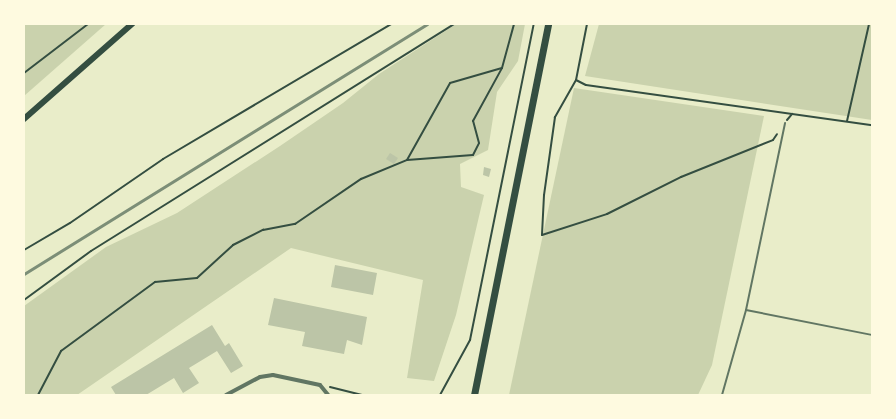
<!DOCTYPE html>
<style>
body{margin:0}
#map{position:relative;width:896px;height:419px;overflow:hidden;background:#e9edc9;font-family:"DejaVu Sans",sans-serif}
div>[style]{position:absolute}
.green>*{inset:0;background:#cad2ad}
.building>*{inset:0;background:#bcc5a7}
.path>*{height:2px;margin:-1px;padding:0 1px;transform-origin:1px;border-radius:1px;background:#344e41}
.service>*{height:2px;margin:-1px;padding:0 1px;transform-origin:1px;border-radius:1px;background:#617663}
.minor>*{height:4px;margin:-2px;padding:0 2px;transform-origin:2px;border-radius:2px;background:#617663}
.secondary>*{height:5.5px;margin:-2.75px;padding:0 2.75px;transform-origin:2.75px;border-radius:2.75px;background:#344e41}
.trunk>*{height:7px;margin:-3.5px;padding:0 3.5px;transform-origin:3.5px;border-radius:3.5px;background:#344e41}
.rail>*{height:2.5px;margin:-1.25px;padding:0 1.25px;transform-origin:1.25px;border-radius:1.25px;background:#7c8e77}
span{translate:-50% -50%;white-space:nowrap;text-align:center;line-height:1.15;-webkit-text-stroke:5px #fefae0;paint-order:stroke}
.frame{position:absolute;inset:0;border:25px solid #fefae0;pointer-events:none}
</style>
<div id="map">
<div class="green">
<div style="clip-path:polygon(24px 24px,106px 24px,24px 96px)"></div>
<div style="clip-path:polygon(456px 24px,525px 24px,518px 61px,497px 92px,488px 150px,460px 164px,461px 187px,484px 195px,456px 315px,434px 381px,407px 378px,423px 280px,291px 248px,77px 395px,24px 395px,24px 306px,106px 247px,177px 213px,280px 146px,343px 103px,379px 74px)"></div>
<div style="clip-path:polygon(599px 24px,872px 24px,872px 120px,585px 76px)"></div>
<div style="clip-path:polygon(574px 88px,764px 116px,712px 365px,698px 395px,509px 395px)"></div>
</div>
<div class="building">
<div style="clip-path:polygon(390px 153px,398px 158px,394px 164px,386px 159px)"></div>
<div style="clip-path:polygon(484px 167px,491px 169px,489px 177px,483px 175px)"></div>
<div style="clip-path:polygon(335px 265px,377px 273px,373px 295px,331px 287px)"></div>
<div style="clip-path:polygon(274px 298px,367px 317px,362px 345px,347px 340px,344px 354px,302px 346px,305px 332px,268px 325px)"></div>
<div style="clip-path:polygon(212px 325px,225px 346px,229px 343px,243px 366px,231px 373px,217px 351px,189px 368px,199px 383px,183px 393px,174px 378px,146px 395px,116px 395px,111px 387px)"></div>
</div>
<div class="path">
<div style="left:587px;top:24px;width:57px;rotate:101.1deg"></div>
<div style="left:576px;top:80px;width:43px;rotate:119.6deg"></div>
<div style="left:555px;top:117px;width:79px;rotate:98deg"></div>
<div style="left:544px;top:195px;width:40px;rotate:92.9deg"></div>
<div style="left:542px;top:235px;width:68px;rotate:-17.9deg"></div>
<div style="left:607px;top:214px;width:83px;rotate:-26.6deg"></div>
<div style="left:681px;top:177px;width:99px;rotate:-21.9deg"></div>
<div style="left:773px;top:140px;width:7px;rotate:-56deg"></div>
<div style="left:24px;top:73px;width:81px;rotate:-37.4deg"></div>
<div style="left:576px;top:80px;width:11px;rotate:27deg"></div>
<div style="left:586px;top:85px;width:289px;rotate:8deg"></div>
<div style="left:787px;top:120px;width:8px;rotate:-50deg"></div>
<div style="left:847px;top:121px;width:99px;rotate:-77.2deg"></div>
<div style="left:407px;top:160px;width:66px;rotate:-4.3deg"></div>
<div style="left:473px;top:155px;width:13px;rotate:-63deg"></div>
<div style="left:479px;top:143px;width:23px;rotate:-105deg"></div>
<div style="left:473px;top:121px;width:60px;rotate:-61.3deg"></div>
<div style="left:24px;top:250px;width:53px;rotate:-30.4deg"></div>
<div style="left:70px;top:223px;width:113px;rotate:-34.5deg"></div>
<div style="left:163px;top:159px;width:265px;rotate:-30.6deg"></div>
<div style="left:24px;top:300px;width:83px;rotate:-36.2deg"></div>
<div style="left:91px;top:251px;width:428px;rotate:-32deg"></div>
<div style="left:330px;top:387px;width:33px;rotate:14deg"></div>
<div style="left:38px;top:395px;width:50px;rotate:-62.4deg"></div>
<div style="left:61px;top:351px;width:117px;rotate:-36.3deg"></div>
<div style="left:155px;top:282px;width:42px;rotate:-5.4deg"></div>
<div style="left:197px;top:278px;width:49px;rotate:-42.5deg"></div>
<div style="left:233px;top:245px;width:34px;rotate:-27deg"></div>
<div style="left:263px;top:230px;width:33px;rotate:-11deg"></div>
<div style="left:295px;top:224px;width:80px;rotate:-34.3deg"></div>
<div style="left:361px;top:179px;width:50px;rotate:-22.4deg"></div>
<div style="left:407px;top:160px;width:88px;rotate:-60.8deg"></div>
<div style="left:450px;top:83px;width:54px;rotate:-16.1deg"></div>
<div style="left:502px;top:68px;width:46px;rotate:-74.7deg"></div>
<div style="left:440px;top:395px;width:63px;rotate:-61.4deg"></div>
<div style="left:470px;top:340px;width:322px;rotate:-78.6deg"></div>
</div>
<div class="service">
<div style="left:746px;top:310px;width:128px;rotate:11.2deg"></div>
<div style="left:722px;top:395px;width:88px;rotate:-74.2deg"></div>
<div style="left:746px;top:310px;width:191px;rotate:-78.2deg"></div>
</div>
<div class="minor">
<div style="left:226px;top:395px;width:38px;rotate:-28deg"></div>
<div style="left:260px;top:377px;width:13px;rotate:-9deg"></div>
<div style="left:273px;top:375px;width:48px;rotate:12deg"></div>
<div style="left:320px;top:385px;width:13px;rotate:51deg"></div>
</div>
<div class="secondary">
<div style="left:24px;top:119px;width:144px;rotate:-41.3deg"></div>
</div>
<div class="trunk">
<div style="left:474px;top:395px;width:378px;rotate:-78.7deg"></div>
</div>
<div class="rail">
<div style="left:24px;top:274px;width:474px;rotate:-31.8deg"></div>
</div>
<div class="frame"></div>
</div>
